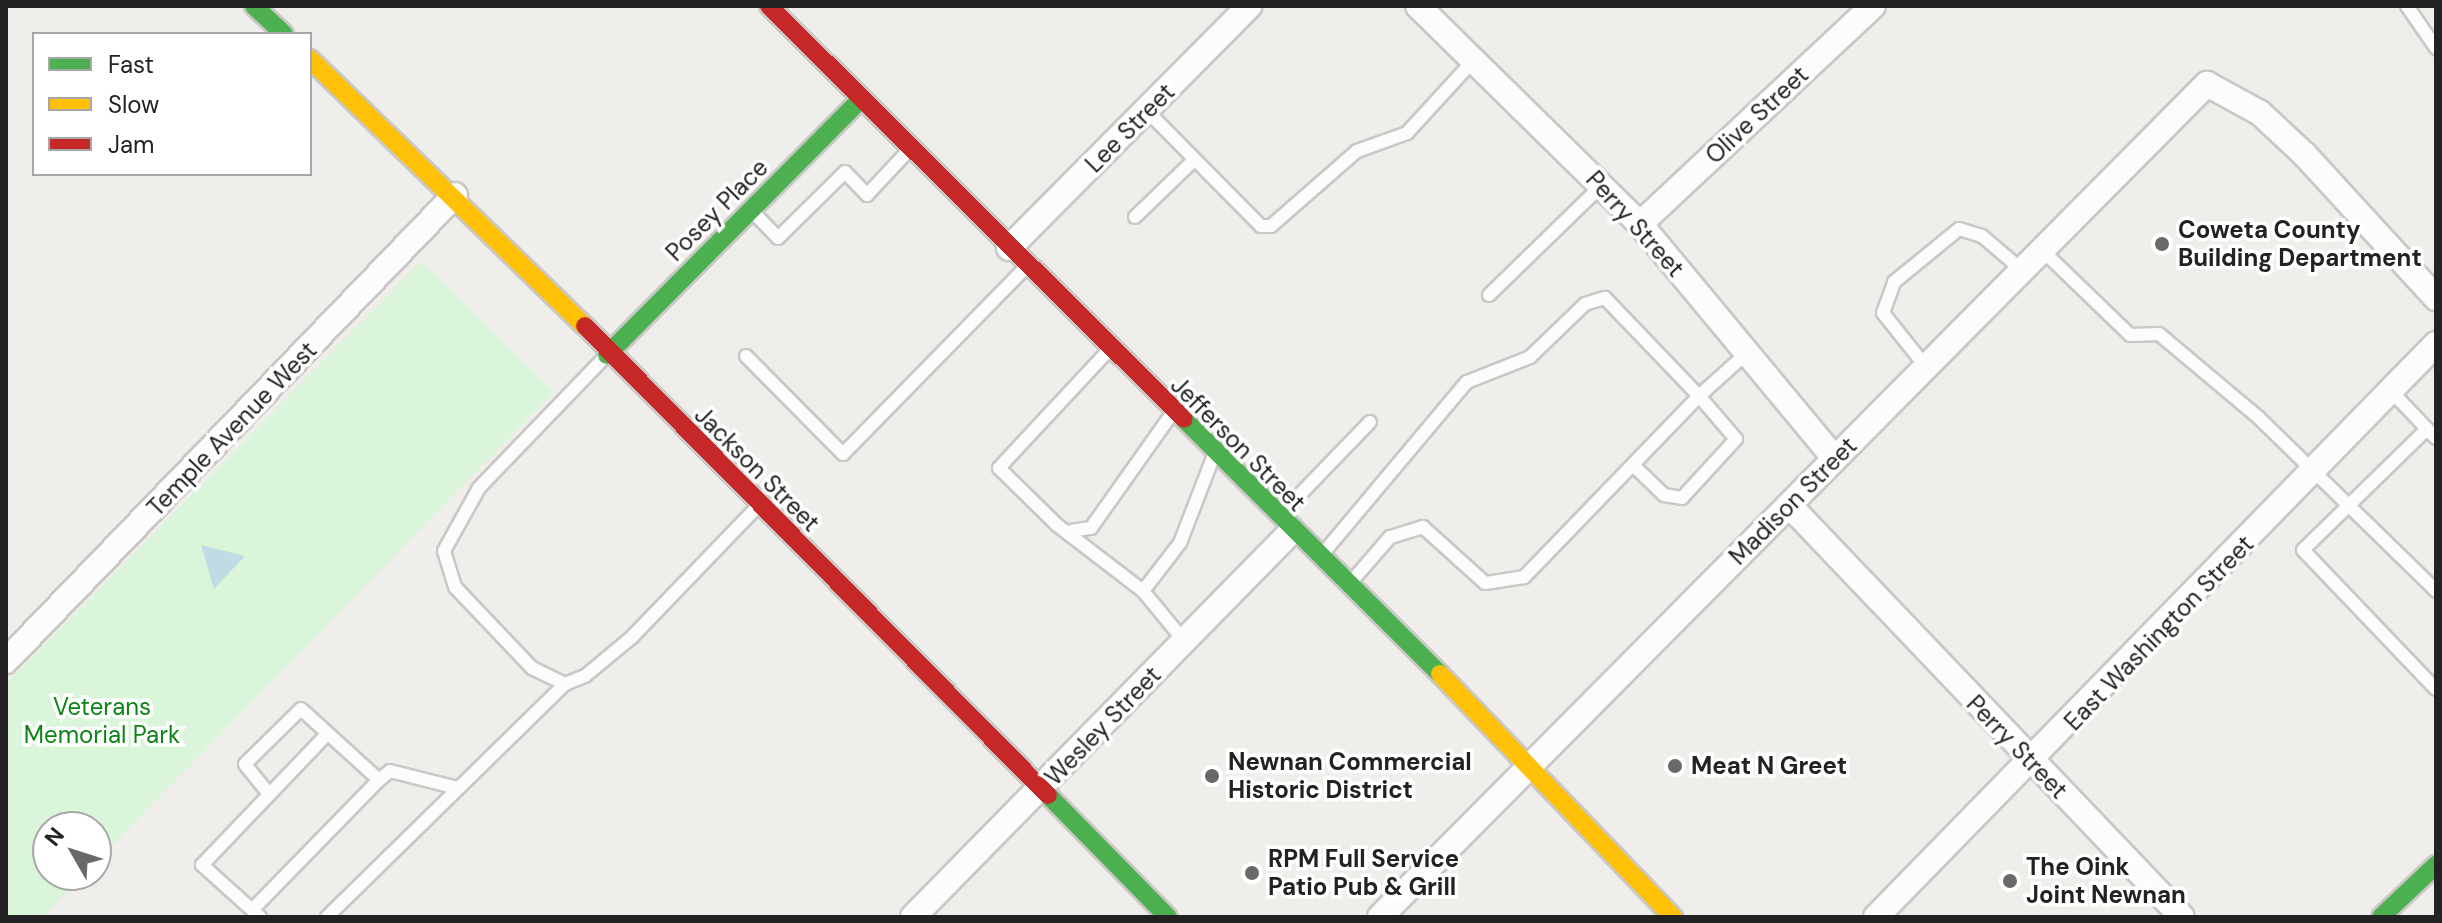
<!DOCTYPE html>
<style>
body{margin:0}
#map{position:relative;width:2442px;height:923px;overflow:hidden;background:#f0eeeb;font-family:"DM Sans",sans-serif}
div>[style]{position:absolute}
.park>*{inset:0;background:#daf5da}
.water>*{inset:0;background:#bfdbe3}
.roads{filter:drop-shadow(2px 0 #c9c8c7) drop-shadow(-2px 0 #c9c8c7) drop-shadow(0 2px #c9c8c7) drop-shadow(0 -2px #c9c8c7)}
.lane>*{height:12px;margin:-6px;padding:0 6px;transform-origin:6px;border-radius:6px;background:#fdfcfc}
.street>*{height:24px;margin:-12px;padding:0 12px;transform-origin:12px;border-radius:12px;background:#fdfcfc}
.fast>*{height:18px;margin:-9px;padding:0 9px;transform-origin:9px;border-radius:9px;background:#4caf50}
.slow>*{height:18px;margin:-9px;padding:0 9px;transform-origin:9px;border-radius:9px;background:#ffc107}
.jam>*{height:18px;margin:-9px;padding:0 9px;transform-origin:9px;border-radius:9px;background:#c62828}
.dots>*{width:22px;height:22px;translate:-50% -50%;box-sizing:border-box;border:4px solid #fff;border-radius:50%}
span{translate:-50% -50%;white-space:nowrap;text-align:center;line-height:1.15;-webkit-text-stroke:7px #fff;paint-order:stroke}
.street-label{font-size:24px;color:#222}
.poi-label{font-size:24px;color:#222;font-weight:700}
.left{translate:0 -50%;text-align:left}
.park-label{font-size:24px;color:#0c8416}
.frame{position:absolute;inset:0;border:8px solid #222;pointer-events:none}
.legend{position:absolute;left:32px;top:32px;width:280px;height:144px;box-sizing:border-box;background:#fff;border:2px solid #a7a7a7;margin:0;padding:10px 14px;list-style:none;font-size:24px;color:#222}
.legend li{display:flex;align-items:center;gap:16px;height:40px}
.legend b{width:40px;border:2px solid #a7a7a7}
.north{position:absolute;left:32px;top:811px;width:80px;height:80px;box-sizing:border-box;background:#fff;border:2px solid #a7a7a7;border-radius:50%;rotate:309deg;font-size:22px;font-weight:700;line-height:32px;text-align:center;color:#222}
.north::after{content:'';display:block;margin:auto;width:28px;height:36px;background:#6a6968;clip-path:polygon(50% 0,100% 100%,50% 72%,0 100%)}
</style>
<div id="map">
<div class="park">
<div style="clip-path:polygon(421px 261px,554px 392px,96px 862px,96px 827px,48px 827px,48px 875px,83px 875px,42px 917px,6px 917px,6px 684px)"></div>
</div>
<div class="water">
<div style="clip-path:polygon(201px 545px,245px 556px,214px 589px)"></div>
</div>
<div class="roads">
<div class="lane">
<div style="left:2407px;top:6px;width:51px;rotate:55.4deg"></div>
<div style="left:1147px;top:111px;width:162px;rotate:45.3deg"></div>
<div style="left:1261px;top:226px;width:10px"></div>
<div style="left:1271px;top:226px;width:114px;rotate:-41.1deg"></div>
<div style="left:1357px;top:151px;width:53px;rotate:-19.8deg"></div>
<div style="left:1407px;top:133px;width:99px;rotate:-47.5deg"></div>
<div style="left:753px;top:212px;width:36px;rotate:46deg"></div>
<div style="left:778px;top:238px;width:94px;rotate:-44.6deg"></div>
<div style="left:845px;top:172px;width:32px;rotate:46deg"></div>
<div style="left:867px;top:195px;width:60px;rotate:-47deg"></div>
<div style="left:1135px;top:217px;width:81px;rotate:-44deg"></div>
<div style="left:2042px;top:250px;width:122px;rotate:44deg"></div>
<div style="left:2130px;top:335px;width:29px;rotate:-2deg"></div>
<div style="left:2159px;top:334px;width:129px;rotate:40deg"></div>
<div style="left:2258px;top:417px;width:249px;rotate:44.3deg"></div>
<div style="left:1489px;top:295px;width:158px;rotate:-44.2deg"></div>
<div style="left:1108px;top:351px;width:160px;rotate:133deg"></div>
<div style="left:999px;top:468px;width:81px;rotate:44.5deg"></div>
<div style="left:1057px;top:525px;width:108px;rotate:37.5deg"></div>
<div style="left:1143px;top:591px;width:66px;rotate:50.5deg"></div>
<div style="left:746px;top:356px;width:138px;rotate:45.3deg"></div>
<div style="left:843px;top:454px;width:260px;rotate:-45.6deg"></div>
<div style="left:605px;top:357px;width:182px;rotate:133.9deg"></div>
<div style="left:479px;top:488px;width:72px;rotate:119.1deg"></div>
<div style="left:444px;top:551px;width:38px;rotate:73deg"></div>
<div style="left:455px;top:587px;width:112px;rotate:46.5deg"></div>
<div style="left:532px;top:668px;width:37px;rotate:26deg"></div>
<div style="left:565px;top:684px;width:22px;rotate:-22deg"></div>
<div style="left:585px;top:676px;width:61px;rotate:-39.7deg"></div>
<div style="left:632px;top:637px;width:180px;rotate:-46.1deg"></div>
<div style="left:1926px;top:367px;width:69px;rotate:-128.5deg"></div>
<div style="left:1883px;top:313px;width:33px;rotate:-70deg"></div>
<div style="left:1894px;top:282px;width:84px;rotate:-39.2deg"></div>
<div style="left:1959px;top:229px;width:24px;rotate:17deg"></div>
<div style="left:1982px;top:236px;width:52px;rotate:40.4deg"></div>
<div style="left:2391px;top:391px;width:52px;rotate:46.5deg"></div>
<div style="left:2436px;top:438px;width:13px;rotate:-135deg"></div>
<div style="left:2427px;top:429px;width:173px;rotate:135.7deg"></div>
<div style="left:2303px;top:550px;width:192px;rotate:46.3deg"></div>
<div style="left:1633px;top:465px;width:43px;rotate:44.1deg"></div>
<div style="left:1664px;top:495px;width:18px;rotate:9deg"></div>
<div style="left:1682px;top:498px;width:80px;rotate:-47.5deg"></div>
<div style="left:1736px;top:439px;width:57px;rotate:-130.7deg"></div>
<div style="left:1699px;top:396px;width:64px;rotate:-41.9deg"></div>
<div style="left:1283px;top:512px;width:125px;rotate:-46deg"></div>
<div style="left:1071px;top:531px;width:20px;rotate:-9deg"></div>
<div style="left:1091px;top:528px;width:138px;rotate:-54.7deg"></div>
<div style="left:1325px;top:551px;width:221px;rotate:-50deg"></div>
<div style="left:1467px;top:382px;width:68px;rotate:-21.6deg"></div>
<div style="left:1530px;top:357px;width:76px;rotate:-43.9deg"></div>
<div style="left:1585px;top:304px;width:21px;rotate:-17deg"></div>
<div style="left:1605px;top:298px;width:136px;rotate:46.2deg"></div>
<div style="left:1699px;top:396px;width:252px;rotate:134deg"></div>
<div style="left:1524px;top:577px;width:39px;rotate:171deg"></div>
<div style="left:1485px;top:583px;width:84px;rotate:-137.9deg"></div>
<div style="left:1423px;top:527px;width:34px;rotate:163deg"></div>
<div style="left:1390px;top:537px;width:58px;rotate:130.8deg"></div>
<div style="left:1143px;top:591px;width:61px;rotate:-52.4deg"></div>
<div style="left:1180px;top:543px;width:94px;rotate:-68.9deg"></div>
<div style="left:269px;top:794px;width:38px;rotate:-129deg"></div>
<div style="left:245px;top:764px;width:78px;rotate:-44.5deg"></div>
<div style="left:301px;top:709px;width:105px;rotate:42.3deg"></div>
<div style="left:379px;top:780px;width:14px;rotate:-39deg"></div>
<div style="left:390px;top:771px;width:69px;rotate:14.2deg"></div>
<div style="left:252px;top:910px;width:182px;rotate:-45.7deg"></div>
<div style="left:260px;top:917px;width:78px;rotate:-138.1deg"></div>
<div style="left:202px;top:865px;width:181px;rotate:-46.3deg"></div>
<div style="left:327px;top:917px;width:333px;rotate:-44.4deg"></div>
</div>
<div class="street">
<div style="left:1418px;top:6px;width:311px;rotate:44.5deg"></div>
<div style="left:1640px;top:224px;width:305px;rotate:50.3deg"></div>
<div style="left:1640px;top:224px;width:319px;rotate:-43.1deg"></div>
<div style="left:1009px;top:248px;width:341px;rotate:-45.2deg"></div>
<div style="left:1789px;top:505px;width:569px;rotate:46.35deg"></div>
<div style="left:6px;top:661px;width:647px;rotate:-46.06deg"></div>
<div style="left:913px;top:917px;width:540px;rotate:-45.53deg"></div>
<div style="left:1380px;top:917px;width:1174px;rotate:-45.21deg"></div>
<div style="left:2207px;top:84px;width:60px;rotate:28.7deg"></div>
<div style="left:2260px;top:113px;width:62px;rotate:43deg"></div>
<div style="left:2305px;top:155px;width:194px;rotate:47.5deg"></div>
<div style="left:1876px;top:917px;width:801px;rotate:-45.66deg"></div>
</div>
<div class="fast">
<div style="left:254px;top:6px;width:41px;rotate:43deg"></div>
<div style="left:607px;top:355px;width:361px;rotate:-45.2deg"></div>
<div style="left:1184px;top:419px;width:361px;rotate:44.9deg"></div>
<div style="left:1048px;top:795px;width:171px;rotate:45.5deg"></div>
<div style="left:2381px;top:917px;width:76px;rotate:-43.4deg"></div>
</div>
<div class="slow">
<div style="left:310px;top:59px;width:383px;rotate:44.2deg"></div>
<div style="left:1440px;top:674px;width:337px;rotate:46.2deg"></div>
</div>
<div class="jam">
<div style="left:769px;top:6px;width:585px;rotate:44.86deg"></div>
<div style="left:585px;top:326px;width:659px;rotate:45.37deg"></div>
</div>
</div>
<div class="dots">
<div style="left:2162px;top:244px;background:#6a6968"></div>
<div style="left:1675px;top:766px;background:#6a6968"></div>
<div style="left:1212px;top:776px;background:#6a6968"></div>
<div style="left:1252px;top:873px;background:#6a6968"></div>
<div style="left:2010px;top:881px;background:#6a6968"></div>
</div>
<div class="street-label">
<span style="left:1757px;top:115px;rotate:-43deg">Olive Street</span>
<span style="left:1130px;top:128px;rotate:-45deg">Lee Street</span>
<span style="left:717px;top:210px;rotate:-45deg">Posey Place</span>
<span style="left:1635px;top:224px;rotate:48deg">Perry Street</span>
<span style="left:232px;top:429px;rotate:-46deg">Temple Avenue West</span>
<span style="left:1238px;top:444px;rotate:45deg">Jefferson Street</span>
<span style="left:757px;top:469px;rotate:45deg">Jackson Street</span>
<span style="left:1793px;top:501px;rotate:-45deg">Madison Street</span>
<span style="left:2159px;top:633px;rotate:-46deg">East Washington Street</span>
<span style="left:1103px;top:726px;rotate:-46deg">Wesley Street</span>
<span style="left:2017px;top:747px;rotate:46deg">Perry Street</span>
</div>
<div class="poi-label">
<span class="left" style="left:2178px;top:244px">Coweta County<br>Building Department</span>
<span class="left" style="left:1228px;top:776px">Newnan Commercial<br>Historic District</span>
<span class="left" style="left:1691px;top:766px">Meat N Greet</span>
<span class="left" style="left:1268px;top:873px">RPM Full Service<br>Patio Pub &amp; Grill</span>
<span class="left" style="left:2026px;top:881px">The Oink<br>Joint Newnan</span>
</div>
<div class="park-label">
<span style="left:102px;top:721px">Veterans<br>Memorial Park</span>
</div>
<div class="frame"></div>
<ul class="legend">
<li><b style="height:10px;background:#4caf50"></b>Fast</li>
<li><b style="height:10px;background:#ffc107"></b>Slow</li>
<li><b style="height:10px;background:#c62828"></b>Jam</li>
</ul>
<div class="north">N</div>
</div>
